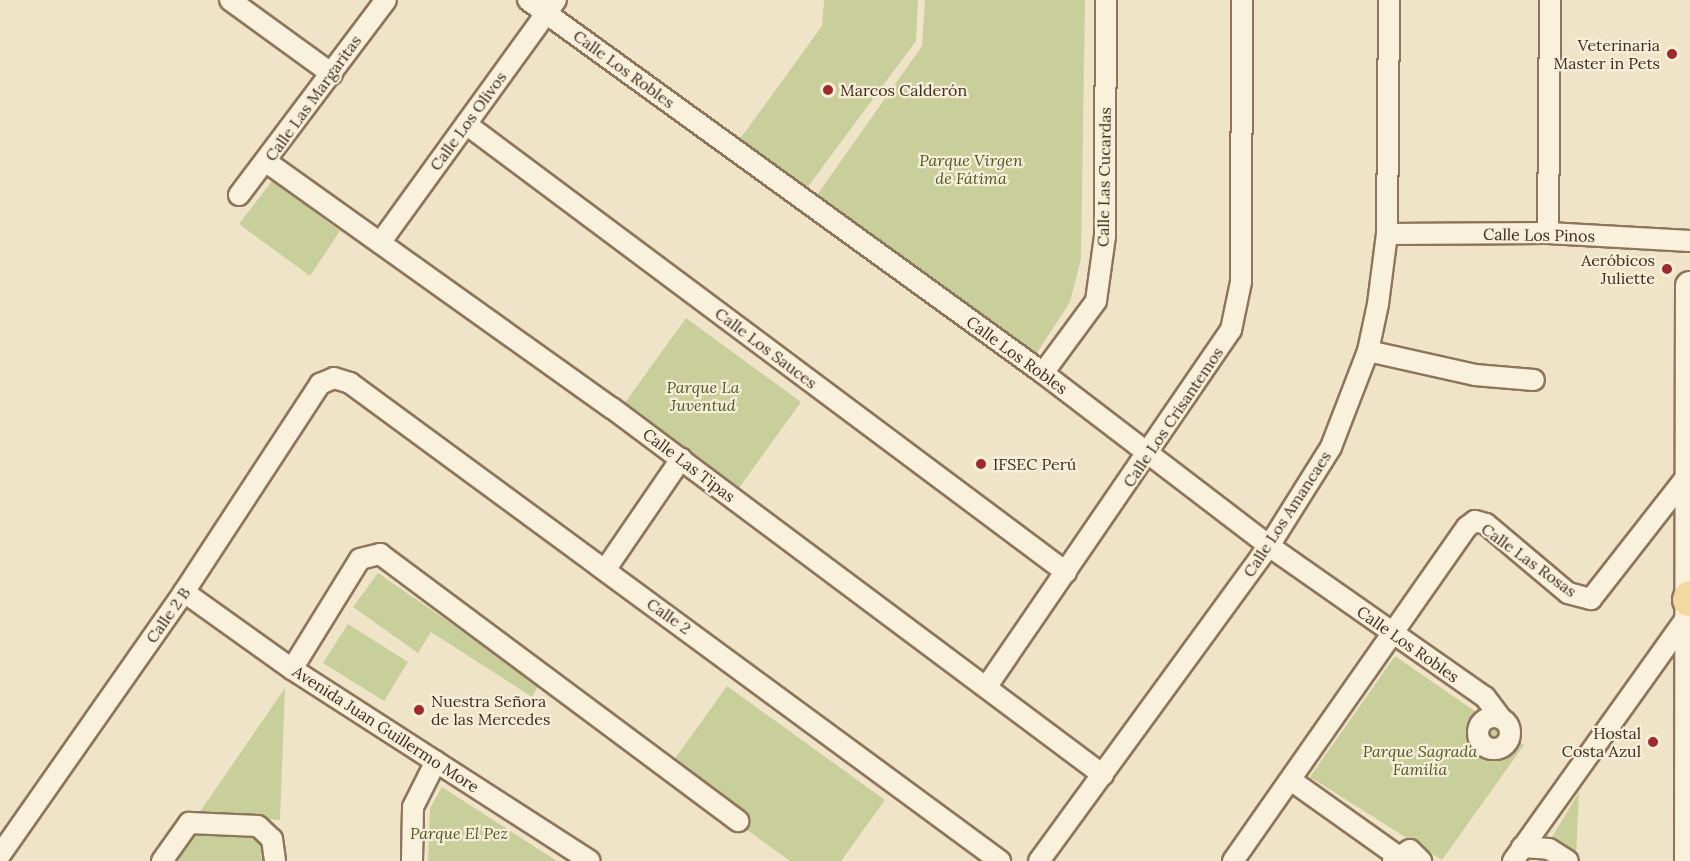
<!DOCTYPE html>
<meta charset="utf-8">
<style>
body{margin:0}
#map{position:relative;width:1690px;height:861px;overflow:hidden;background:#f0e4c8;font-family:Lora,serif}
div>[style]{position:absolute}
.green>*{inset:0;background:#c9cf9b}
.roads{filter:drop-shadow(2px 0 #8d765c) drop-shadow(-2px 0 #8d765c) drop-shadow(0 2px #8d765c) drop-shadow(0 -2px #8d765c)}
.street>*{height:20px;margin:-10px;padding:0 10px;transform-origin:10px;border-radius:10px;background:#faf1dc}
.street>.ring{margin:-10px;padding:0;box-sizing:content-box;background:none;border:20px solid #faf1dc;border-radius:50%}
.secondary>*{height:28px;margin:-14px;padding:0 14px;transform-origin:14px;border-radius:14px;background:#faf1dc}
.primary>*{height:32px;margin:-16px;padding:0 16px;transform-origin:16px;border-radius:16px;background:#f3d9a0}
.dots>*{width:16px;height:16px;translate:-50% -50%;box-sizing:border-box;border:3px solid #f7eed8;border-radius:50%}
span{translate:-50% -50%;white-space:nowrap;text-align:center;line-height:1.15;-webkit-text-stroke:4.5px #f7eed8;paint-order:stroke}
.poi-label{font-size:16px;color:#3d2e20}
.right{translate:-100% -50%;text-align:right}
.left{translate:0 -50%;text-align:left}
.street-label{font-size:16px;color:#3d2e20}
.park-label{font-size:16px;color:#4d5a26;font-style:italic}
</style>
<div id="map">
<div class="green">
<div style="clip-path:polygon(824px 0,918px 0,916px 41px,807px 188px,740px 139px,822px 26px)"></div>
<div style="clip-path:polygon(925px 0,1085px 0,1081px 259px,1070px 302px,1036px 354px,817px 195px,922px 46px)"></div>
<div style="clip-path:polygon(272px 181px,340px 231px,310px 276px,239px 224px)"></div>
<div style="clip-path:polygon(686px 318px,801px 402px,739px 488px,624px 404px)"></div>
<div style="clip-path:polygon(378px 573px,539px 684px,532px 697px,431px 632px,418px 653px,353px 607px)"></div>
<div style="clip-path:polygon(348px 624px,408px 662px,384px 701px,323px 663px)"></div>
<div style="clip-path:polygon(1395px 656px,1524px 745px,1442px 860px,1310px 777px)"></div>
<div style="clip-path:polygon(727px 686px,885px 800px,841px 861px,790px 861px,666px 771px)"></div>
<div style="clip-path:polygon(285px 688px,280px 820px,197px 816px)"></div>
<div style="clip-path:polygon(442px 787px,557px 861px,428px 861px,430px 808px)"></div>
<div style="clip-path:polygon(1579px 792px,1576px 857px,1552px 837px)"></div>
<div style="clip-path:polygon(195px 830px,258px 832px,267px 841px,268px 861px,174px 861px)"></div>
</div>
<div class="roads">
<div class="street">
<div style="left:230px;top:0;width:126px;rotate:36deg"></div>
<div style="left:528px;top:0;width:636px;rotate:35.91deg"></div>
<div style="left:1043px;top:373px;width:285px;rotate:37.4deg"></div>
<div style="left:1269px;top:546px;width:264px;rotate:35deg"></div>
<div style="left:1485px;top:697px;width:25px;rotate:53deg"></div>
<div style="left:466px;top:124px;width:749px;rotate:36.75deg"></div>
<div style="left:268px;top:163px;width:422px;rotate:35.5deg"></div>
<div style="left:612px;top:408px;width:613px;rotate:36.78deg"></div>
<div style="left:239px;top:195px;width:244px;rotate:-53deg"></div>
<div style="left:1548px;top:233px;width:233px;rotate:-89.5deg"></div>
<div style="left:1387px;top:234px;width:161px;rotate:-0.4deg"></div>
<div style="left:1548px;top:233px;width:142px;rotate:3.2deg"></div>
<div style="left:380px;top:243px;width:300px;rotate:-54.1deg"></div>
<div style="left:1368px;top:351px;width:110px;rotate:12.6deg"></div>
<div style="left:1475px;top:375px;width:59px;rotate:4.8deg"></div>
<div style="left:1043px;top:373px;width:89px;rotate:-53.6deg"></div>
<div style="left:1096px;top:301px;width:66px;rotate:-82.1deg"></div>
<div style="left:1105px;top:236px;width:236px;rotate:-89.8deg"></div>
<div style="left:605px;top:570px;width:135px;rotate:-55.6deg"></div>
<div style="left:184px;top:592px;width:133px;rotate:35.5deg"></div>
<div style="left:292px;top:669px;width:354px;rotate:32.8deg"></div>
<div style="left:292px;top:669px;width:129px;rotate:-58.3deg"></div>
<div style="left:360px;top:559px;width:21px;rotate:-14deg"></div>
<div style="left:380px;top:554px;width:447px;rotate:36.7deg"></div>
<div style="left:987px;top:686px;width:432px;rotate:-55.6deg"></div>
<div style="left:1231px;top:330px;width:49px;rotate:-78.2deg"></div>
<div style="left:1241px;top:282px;width:282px;rotate:-89.8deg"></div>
<div class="ring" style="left:1478px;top:717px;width:12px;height:12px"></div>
<div style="left:1292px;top:781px;width:128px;rotate:35.4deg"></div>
<div style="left:1522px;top:847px;width:27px;rotate:4deg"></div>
<div style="left:1549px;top:849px;width:22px;rotate:32deg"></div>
<div style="left:0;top:855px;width:321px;rotate:-55deg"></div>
<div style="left:184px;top:592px;width:249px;rotate:-56.8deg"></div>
<div style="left:320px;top:384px;width:15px;rotate:-23deg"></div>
<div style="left:334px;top:378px;width:17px;rotate:17deg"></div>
<div style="left:350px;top:383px;width:807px;rotate:36.33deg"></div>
<div style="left:162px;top:861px;width:47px;rotate:-54.6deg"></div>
<div style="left:189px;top:823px;width:69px;rotate:2.5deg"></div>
<div style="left:258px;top:826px;width:19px;rotate:43deg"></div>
<div style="left:272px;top:839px;width:22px;rotate:82deg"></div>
<div style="left:412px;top:861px;width:54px;rotate:-88.9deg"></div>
<div style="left:413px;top:807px;width:51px;rotate:-63.4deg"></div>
<div style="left:1039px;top:861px;width:390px;rotate:-53.9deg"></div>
<div style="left:1269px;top:546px;width:117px;rotate:-57.9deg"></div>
<div style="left:1331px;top:447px;width:103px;rotate:-68.9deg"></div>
<div style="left:1368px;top:351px;width:48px;rotate:-78deg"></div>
<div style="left:1378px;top:304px;width:71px;rotate:-82.7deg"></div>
<div style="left:1387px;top:234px;width:234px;rotate:-89.5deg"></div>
<div style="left:1233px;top:861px;width:408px;rotate:-55deg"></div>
<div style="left:1467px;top:527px;width:10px;rotate:-37deg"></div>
<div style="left:1475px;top:521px;width:11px;rotate:15deg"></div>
<div style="left:1486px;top:524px;width:107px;rotate:40.1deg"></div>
<div style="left:1568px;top:593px;width:24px;rotate:15deg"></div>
<div style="left:1591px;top:599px;width:157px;rotate:-52deg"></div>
<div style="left:1393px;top:861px;width:20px;rotate:-33deg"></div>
<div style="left:1410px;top:850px;width:16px;rotate:45deg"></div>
<div style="left:1513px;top:861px;width:303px;rotate:-54.5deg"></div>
</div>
<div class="secondary">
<div style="left:1689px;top:861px;width:575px;rotate:-89.9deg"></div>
</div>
<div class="primary">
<div style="left:1689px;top:600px;width:3px;rotate:-72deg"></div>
</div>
</div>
<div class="dots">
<div style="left:1672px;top:54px;background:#9e2a2b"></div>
<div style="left:828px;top:90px;background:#9e2a2b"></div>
<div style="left:1667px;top:269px;background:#9e2a2b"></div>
<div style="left:981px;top:464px;background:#9e2a2b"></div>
<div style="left:419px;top:710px;background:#9e2a2b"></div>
<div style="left:1653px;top:742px;background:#9e2a2b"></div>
</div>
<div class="poi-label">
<span class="right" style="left:1660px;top:54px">Veterinaria<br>Master in Pets</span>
<span class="left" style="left:840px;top:90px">Marcos Calderón</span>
<span class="right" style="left:1655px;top:269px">Aeróbicos<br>Juliette</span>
<span class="left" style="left:993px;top:464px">IFSEC Perú</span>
<span class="left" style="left:431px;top:710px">Nuestra Señora<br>de las Mercedes</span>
<span class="right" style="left:1641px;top:742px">Hostal<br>Costa Azul</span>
</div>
<div class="street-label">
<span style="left:624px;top:69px;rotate:36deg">Calle Los Robles</span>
<span style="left:313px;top:98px;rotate:-54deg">Calle Las Margaritas</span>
<span style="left:468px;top:121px;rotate:-54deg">Calle Los Olivos</span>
<span style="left:1104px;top:177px;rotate:-89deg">Calle Las Cucardas</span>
<span style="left:1539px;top:235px;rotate:1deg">Calle Los Pinos</span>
<span style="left:766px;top:348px;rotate:37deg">Calle Los Sauces</span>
<span style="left:1017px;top:355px;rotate:36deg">Calle Los Robles</span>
<span style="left:1173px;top:417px;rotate:-56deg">Calle Los Crisantemos</span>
<span style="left:689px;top:465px;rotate:37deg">Calle Las Tipas</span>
<span style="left:1287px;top:514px;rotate:-57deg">Calle Los Amancaes</span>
<span style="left:1529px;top:560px;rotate:36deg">Calle Las Rosas</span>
<span style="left:168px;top:615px;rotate:-55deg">Calle 2 B</span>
<span style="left:669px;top:616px;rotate:35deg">Calle 2</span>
<span style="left:1408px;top:644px;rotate:35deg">Calle Los Robles</span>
<span style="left:386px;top:729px;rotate:33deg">Avenida Juan Guillermo More</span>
</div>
<div class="park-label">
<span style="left:971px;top:169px">Parque Virgen<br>de Fátima</span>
<span style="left:703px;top:396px">Parque La<br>Juventud</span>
<span style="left:1420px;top:760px">Parque Sagrada<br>Familia</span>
<span style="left:459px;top:833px">Parque El Pez</span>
</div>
</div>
